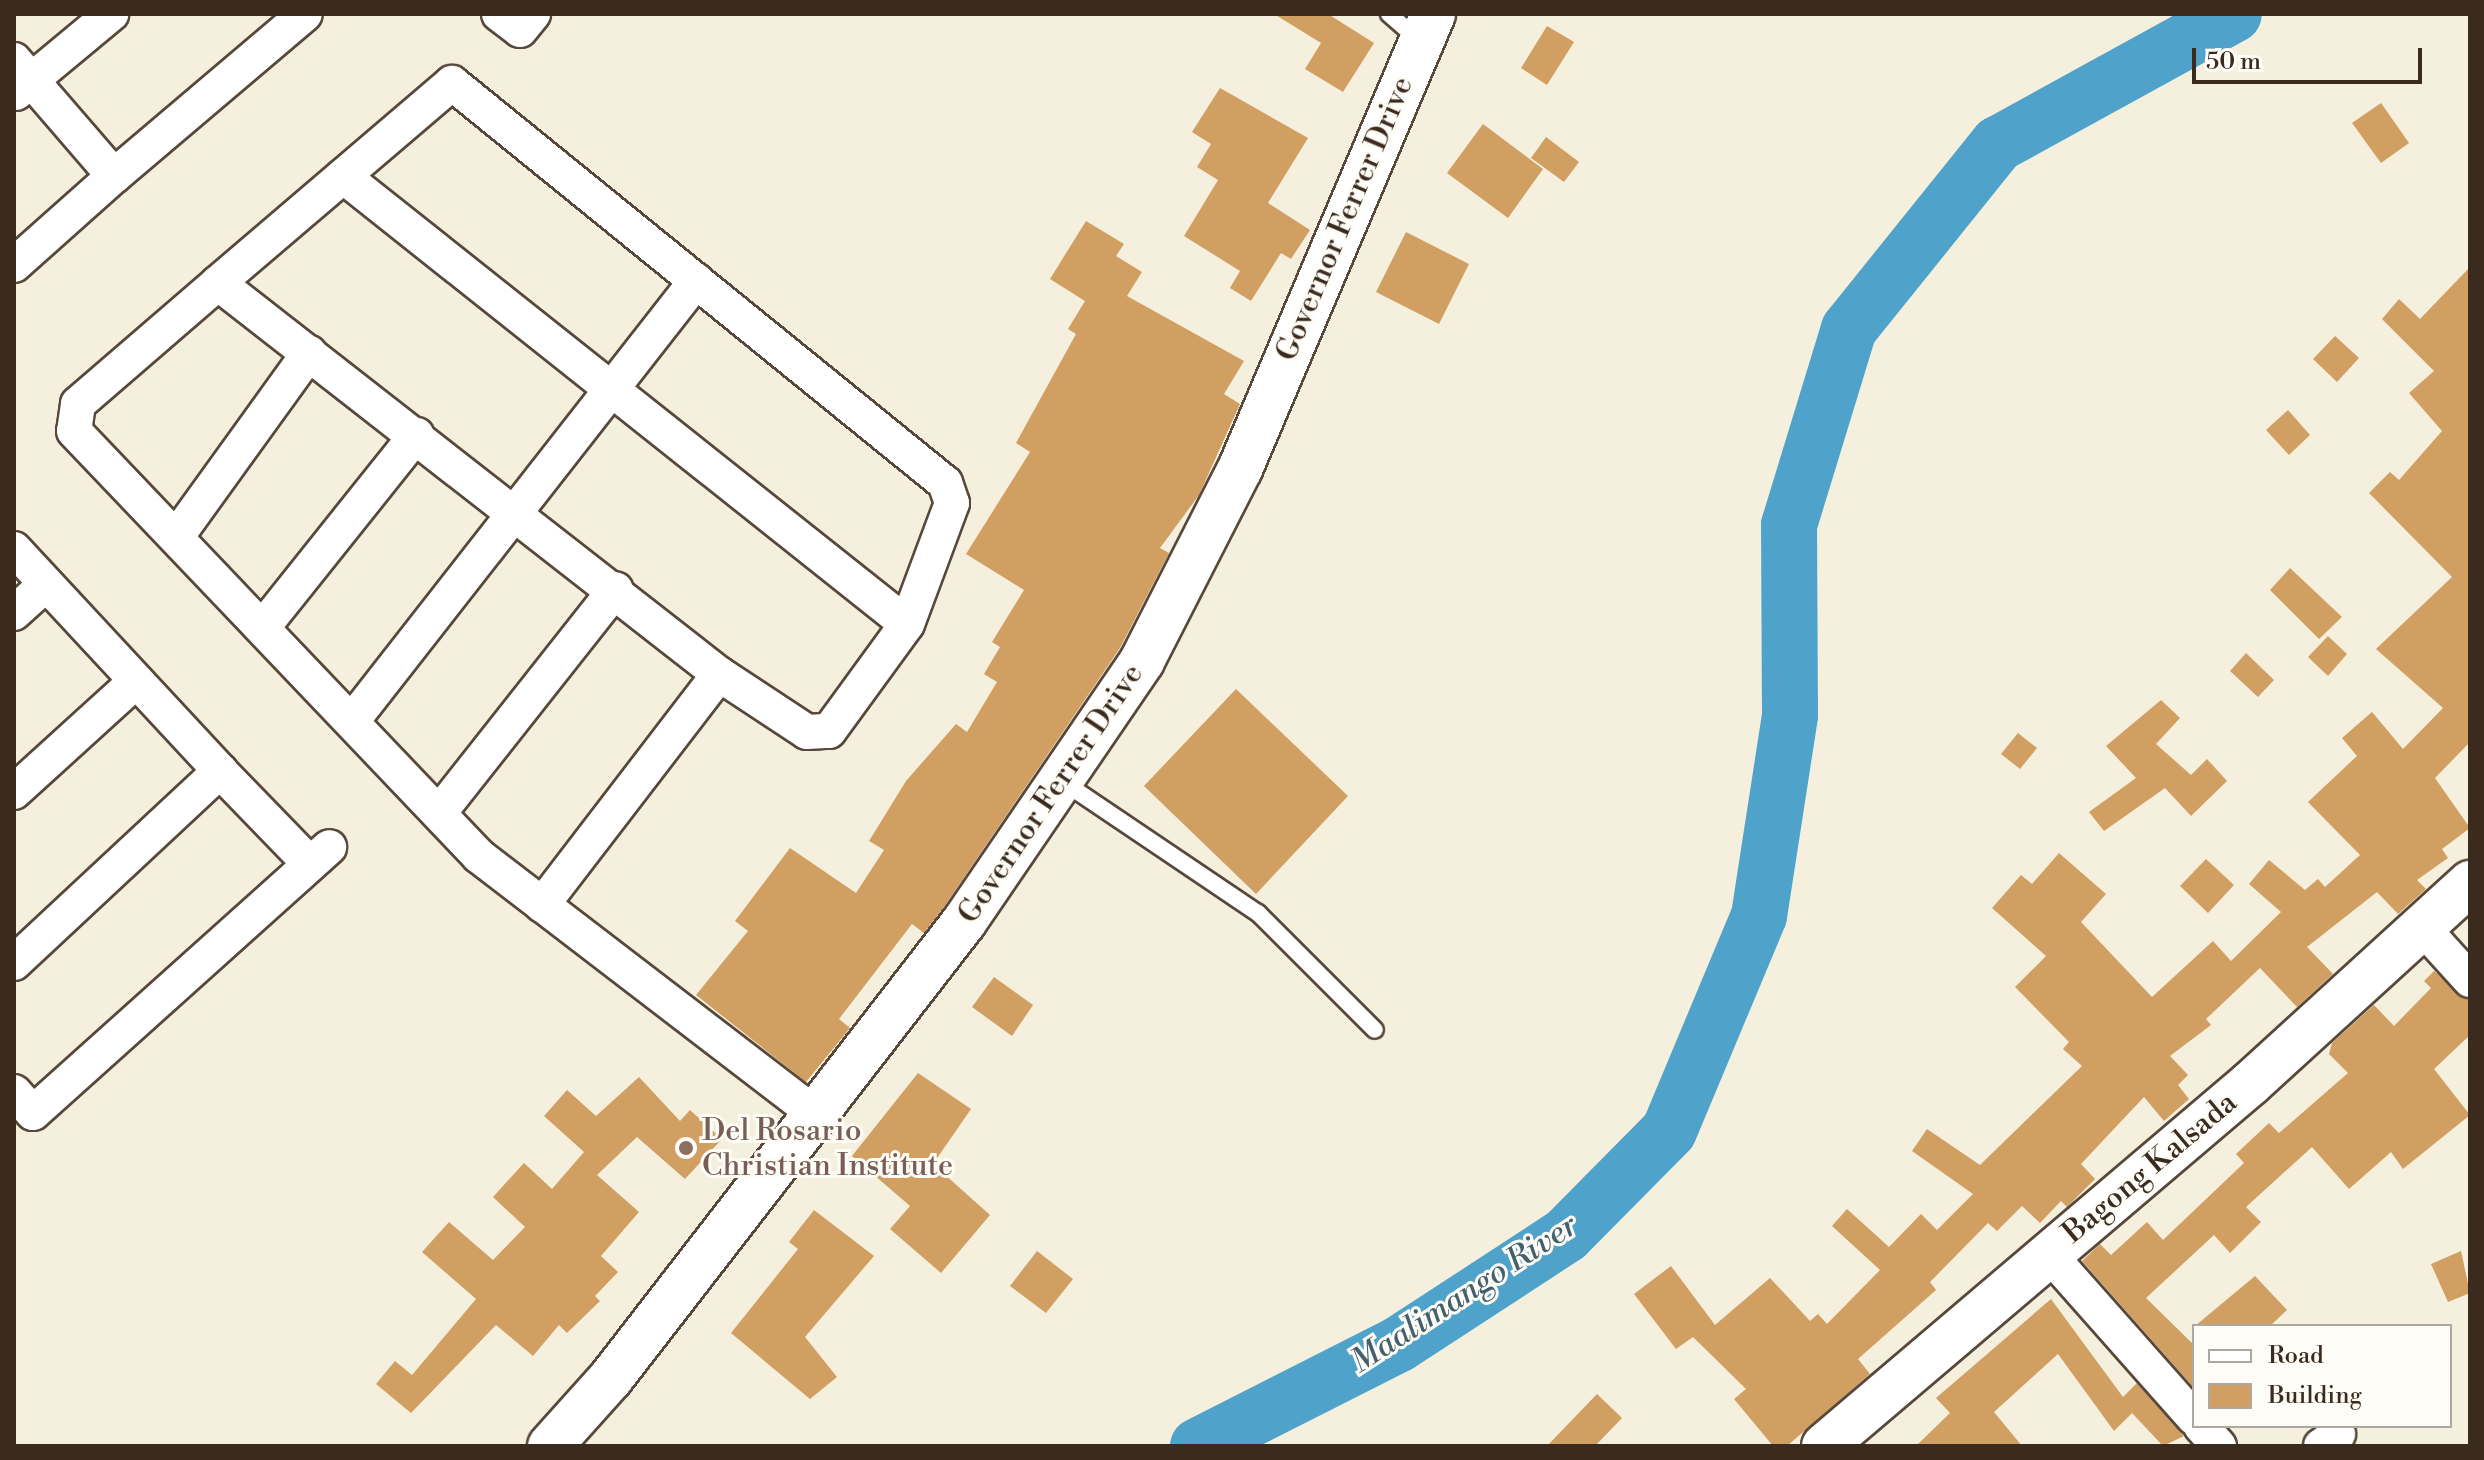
<!DOCTYPE html>
<style>
body{margin:0}
#map{position:relative;width:2484px;height:1460px;overflow:hidden;background:#f4f0dd;font-family:"Libre Bodoni",serif}
div>[style]{position:absolute}
.river>*{height:56px;margin:-28px;padding:0 28px;transform-origin:28px;border-radius:28px;background:#4fa3cb}
.building>*{inset:0;background:#d19f62}
.roads{filter:drop-shadow(2px 0 #57483b) drop-shadow(-2px 0 #57483b) drop-shadow(0 2px #57483b) drop-shadow(0 -2px #57483b)}
.lane>*{height:16px;margin:-8px;padding:0 8px;transform-origin:8px;border-radius:8px;background:#fff}
.street>*{height:34px;margin:-17px;padding:0 17px;transform-origin:17px;border-radius:17px;background:#fff}
.secondary>*{height:44px;margin:-22px;padding:0 22px;transform-origin:22px;border-radius:22px;background:#fff}
.dots>*{width:22px;height:22px;translate:-50% -50%;box-sizing:border-box;border:4px solid #fdfcf7;border-radius:50%}
span{translate:-50% -50%;white-space:nowrap;text-align:center;line-height:1.15;-webkit-text-stroke:6px #fdfcf7;paint-order:stroke}
.street-label{font-size:30px;color:#3b2a1e}
.education-label{font-size:30px;color:#785e54}
.left{translate:0 -50%;text-align:left}
.water-label{font-size:32px;color:#44606c;font-style:italic}
.frame{position:absolute;inset:0;border:16px solid #3b2a1e;pointer-events:none}
.legend{position:absolute;left:2192px;top:1324px;width:260px;height:104px;box-sizing:border-box;background:#fdfcf7;border:2px solid #afa8a0;margin:0;padding:10px 14px;list-style:none;font-size:24px;color:#3b2a1e}
.legend li{display:flex;align-items:center;gap:16px;height:40px}
.legend b{width:40px;border:2px solid #afa8a0}
.scale{position:absolute;left:2192px;top:48px;width:230px;height:36px;box-sizing:border-box;border:4px solid #3b2a1e;border-top:0;padding-left:10px;font-size:24px;line-height:28px;white-space:nowrap;color:#3b2a1e;-webkit-text-stroke:6px #fdfcf7;paint-order:stroke}
</style>
<div id="map">
<div class="river">
<div style="left:1198px;top:1446px;width:225px;rotate:-26.9deg"></div>
<div style="left:1399px;top:1344px;width:199px;rotate:-33.1deg"></div>
<div style="left:1566px;top:1235px;width:146px;rotate:-45.3deg"></div>
<div style="left:1669px;top:1131px;width:233px;rotate:-67.3deg"></div>
<div style="left:1759px;top:916px;width:203px;rotate:-81.2deg"></div>
<div style="left:1790px;top:715px;width:190px;rotate:-90.3deg"></div>
<div style="left:1789px;top:525px;width:205px;rotate:-73deg"></div>
<div style="left:1849px;top:329px;width:238px;rotate:-51.2deg"></div>
<div style="left:1998px;top:144px;width:269px;rotate:-28.8deg"></div>
</div>
<div class="building">
<div style="clip-path:polygon(1274px 14px,1328px 14px,1374px 43px,1343px 92px,1305px 69px,1321px 43px)"></div>
<div style="clip-path:polygon(1547px 26px,1574px 42px,1547px 85px,1521px 68px)"></div>
<div style="clip-path:polygon(1220px 88px,1308px 138px,1268px 203px,1310px 230px,1291px 259px,1281px 253px,1251px 301px,1230px 288px,1240px 271px,1184px 236px,1218px 180px,1197px 167px,1211px 144px,1192px 132px)"></div>
<div style="clip-path:polygon(2381px 103px,2409px 143px,2381px 163px,2352px 123px)"></div>
<div style="clip-path:polygon(1483px 124px,1543px 169px,1508px 218px,1447px 173px)"></div>
<div style="clip-path:polygon(1546px 137px,1579px 162px,1564px 182px,1531px 158px)"></div>
<div style="clip-path:polygon(1086px 221px,1124px 244px,1116px 256px,1142px 272px,1127px 296px,1244px 361px,1224px 394px,1240px 404px,1199px 495px,1160px 548px,1169px 553px,1120px 648px,944px 907px,924px 933px,912px 924px,839px 1019px,850px 1028px,806px 1082px,696px 995px,748px 931px,735px 921px,790px 848px,856px 893px,884px 850px,869px 841px,906px 781px,956px 724px,967px 732px,997px 682px,984px 674px,1000px 647px,992px 642px,1024px 590px,966px 554px,1030px 452px,1016px 443px,1076px 334px,1068px 329px,1085px 301px,1050px 279px)"></div>
<div style="clip-path:polygon(1406px 232px,1469px 264px,1439px 324px,1376px 292px)"></div>
<div style="clip-path:polygon(2470px 267px,2470px 742px,2435px 778px,2470px 828px,2442px 849px,2448px 858px,2417px 880px,2426px 889px,2398px 914px,2377px 892px,2307px 947px,2333px 974px,2297px 1007px,2260px 968px,2206px 1019px,2211px 1025px,2170px 1056px,2188px 1075px,2178px 1085px,2189px 1099px,2164px 1121px,2144px 1097px,2081px 1164px,2095px 1179px,2067px 1207px,2061px 1201px,2040px 1223px,2022px 1206px,1997px 1231px,1988px 1223px,1930px 1282px,1936px 1290px,1858px 1359px,1870px 1374px,1787px 1446px,1773px 1446px,1734px 1399px,1746px 1389px,1693px 1337px,1676px 1349px,1634px 1294px,1671px 1266px,1715px 1325px,1770px 1278px,1810px 1321px,1818px 1314px,1827px 1324px,1880px 1270px,1832px 1226px,1847px 1209px,1889px 1247px,1921px 1214px,1937px 1230px,1973px 1194px,1912px 1151px,1927px 1129px,1980px 1165px,2082px 1066px,2063px 1049px,2069px 1042px,2015px 987px,2046px 956px,1992px 908px,2021px 875px,2032px 884px,2059px 853px,2106px 894px,2081px 922px,2152px 997px,2213px 941px,2231px 961px,2281px 912px,2249px 884px,2269px 860px,2305px 890px,2318px 879px,2325px 887px,2360px 855px,2308px 802px,2357px 756px,2342px 738px,2372px 712px,2403px 749px,2443px 708px,2376px 649px,2452px 577px,2369px 493px,2390px 472px,2399px 480px,2442px 431px,2409px 393px,2434px 371px,2382px 319px,2399px 299px,2420px 319px)"></div>
<div style="clip-path:polygon(2335px 336px,2359px 358px,2337px 382px,2313px 359px)"></div>
<div style="clip-path:polygon(2288px 410px,2310px 435px,2289px 455px,2266px 430px)"></div>
<div style="clip-path:polygon(2290px 568px,2342px 617px,2319px 639px,2270px 590px)"></div>
<div style="clip-path:polygon(2328px 636px,2347px 654px,2328px 676px,2308px 657px)"></div>
<div style="clip-path:polygon(2246px 653px,2274px 680px,2258px 697px,2230px 671px)"></div>
<div style="clip-path:polygon(1236px 689px,1348px 796px,1256px 894px,1144px 786px)"></div>
<div style="clip-path:polygon(2161px 700px,2180px 718px,2156px 744px,2191px 775px,2207px 759px,2227px 781px,2191px 816px,2165px 788px,2104px 831px,2089px 812px,2136px 778px,2106px 746px)"></div>
<div style="clip-path:polygon(2018px 733px,2037px 748px,2020px 769px,2001px 754px)"></div>
<div style="clip-path:polygon(2206px 859px,2234px 885px,2208px 913px,2180px 886px)"></div>
<div style="clip-path:polygon(2434px 971px,2470px 999px,2470px 1035px,2434px 1069px,2470px 1115px,2403px 1169px,2391px 1152px,2349px 1189px,2312px 1147px,2246px 1207px,2261px 1222px,2230px 1253px,2214px 1235px,2146px 1298px,2194px 1345px,2194px 1388px,2082px 1261px,2100px 1244px,2111px 1255px,2147px 1222px,2163px 1240px,2244px 1163px,2236px 1154px,2269px 1123px,2279px 1133px,2348px 1073px,2329px 1054px,2332px 1043px,2374px 1005px,2394px 1026px,2431px 988px,2424px 981px)"></div>
<div style="clip-path:polygon(994px 977px,1033px 1005px,1012px 1036px,972px 1007px)"></div>
<div style="clip-path:polygon(918px 1073px,971px 1109px,933px 1164px,990px 1215px,941px 1273px,890px 1229px,910px 1206px,852px 1156px)"></div>
<div style="clip-path:polygon(639px 1077px,680px 1121px,690px 1110px,722px 1139px,685px 1179px,637px 1137px,597px 1175px,639px 1212px,601px 1256px,618px 1272px,595px 1296px,600px 1301px,567px 1333px,559px 1325px,533px 1356px,496px 1325px,411px 1413px,376px 1384px,395px 1361px,412px 1375px,476px 1299px,422px 1252px,449px 1222px,493px 1260px,525px 1227px,493px 1197px,524px 1163px,552px 1189px,584px 1152px,544px 1116px,567px 1090px,596px 1116px)"></div>
<div style="clip-path:polygon(814px 1210px,874px 1256px,805px 1337px,837px 1377px,810px 1399px,731px 1333px,798px 1249px,789px 1242px)"></div>
<div style="clip-path:polygon(1037px 1251px,1073px 1279px,1046px 1313px,1010px 1286px)"></div>
<div style="clip-path:polygon(2461px 1251px,2470px 1293px,2448px 1302px,2431px 1264px)"></div>
<div style="clip-path:polygon(2255px 1276px,2287px 1310px,2270px 1326px,2195px 1326px)"></div>
<div style="clip-path:polygon(2051px 1299px,2123px 1397px,2137px 1383px,2184px 1436px,2163px 1446px,2132px 1413px,2114px 1431px,2058px 1354px,1994px 1412px,2022px 1446px,1916px 1446px,1950px 1413px,1936px 1398px)"></div>
<div style="clip-path:polygon(1597px 1394px,1622px 1418px,1595px 1446px,1547px 1446px)"></div>
</div>
<div class="roads">
<div class="lane">
<div style="left:1389px;top:14px;width:40px;rotate:41deg"></div>
<div style="left:1065px;top:783px;width:233px;rotate:34deg"></div>
<div style="left:1258px;top:913px;width:165px;rotate:45deg"></div>
</div>
<div class="street">
<div style="left:499px;top:14px;width:26px;rotate:37deg"></div>
<div style="left:520px;top:30px;width:21px;rotate:-51deg"></div>
<div style="left:14px;top:60px;width:153px;rotate:49.2deg"></div>
<div style="left:114px;top:176px;width:250px;rotate:-40.3deg"></div>
<div style="left:16px;top:93px;width:124px;rotate:-39.7deg"></div>
<div style="left:343px;top:176px;width:720px;rotate:38.46deg"></div>
<div style="left:14px;top:265px;width:134px;rotate:-41.7deg"></div>
<div style="left:218px;top:283px;width:636px;rotate:37.97deg"></div>
<div style="left:719px;top:674px;width:105px;rotate:33.4deg"></div>
<div style="left:807px;top:732px;width:22px;rotate:-3deg"></div>
<div style="left:829px;top:731px;width:132px;rotate:-53.9deg"></div>
<div style="left:907px;top:624px;width:129px;rotate:-69.6deg"></div>
<div style="left:952px;top:503px;width:21px;rotate:-109deg"></div>
<div style="left:945px;top:483px;width:635px;rotate:-140.95deg"></div>
<div style="left:452px;top:83px;width:308px;rotate:139.5deg"></div>
<div style="left:218px;top:283px;width:185px;rotate:139.2deg"></div>
<div style="left:78px;top:404px;width:27px;rotate:98deg"></div>
<div style="left:74px;top:431px;width:587px;rotate:46.38deg"></div>
<div style="left:479px;top:856px;width:425px;rotate:37.5deg"></div>
<div style="left:177px;top:536px;width:226px;rotate:-54.2deg"></div>
<div style="left:14px;top:549px;width:303px;rotate:47.1deg"></div>
<div style="left:14px;top:613px;width:43px;rotate:-42.2deg"></div>
<div style="left:263px;top:627px;width:246px;rotate:-51.4deg"></div>
<div style="left:352px;top:721px;width:559px;rotate:-51.98deg"></div>
<div style="left:14px;top:792px;width:165px;rotate:-42.3deg"></div>
<div style="left:439px;top:813px;width:285px;rotate:-51.7deg"></div>
<div style="left:542px;top:905px;width:291px;rotate:-52.5deg"></div>
<div style="left:2421px;top:926px;width:73px;rotate:47.8deg"></div>
<div style="left:14px;top:963px;width:282px;rotate:-43deg"></div>
<div style="left:220px;top:771px;width:129px;rotate:45.9deg"></div>
<div style="left:14px;top:1092px;width:28px;rotate:48deg"></div>
<div style="left:33px;top:1113px;width:398px;rotate:-41.9deg"></div>
<div style="left:2048px;top:1253px;width:220px;rotate:48.5deg"></div>
<div style="left:2201px;top:1426px;width:27px;rotate:48deg"></div>
<div style="left:2321px;top:1446px;width:21px;rotate:-35deg"></div>
</div>
<div class="secondary">
<div style="left:550px;top:1446px;width:91px;rotate:-48.1deg"></div>
<div style="left:611px;top:1378px;width:577px;rotate:-52.26deg"></div>
<div style="left:964px;top:922px;width:316px;rotate:-55.7deg"></div>
<div style="left:1142px;top:661px;width:216px;rotate:-63deg"></div>
<div style="left:1240px;top:469px;width:494px;rotate:-67deg"></div>
<div style="left:1824px;top:1446px;width:560px;rotate:-40.37deg"></div>
<div style="left:2251px;top:1083px;width:297px;rotate:-42.4deg"></div>
</div>
</div>
<div class="dots">
<div style="left:686px;top:1148px;background:#8d6e63"></div>
</div>
<div class="street-label">
<span style="left:1345px;top:219px;rotate:-67deg">Governor Ferrer Drive</span>
<span style="left:1051px;top:794px;rotate:-56deg">Governor Ferrer Drive</span>
<span style="left:2150px;top:1168px;rotate:-40deg">Bagong Kalsada</span>
</div>
<div class="education-label">
<span class="left" style="left:702px;top:1148px">Del Rosario<br>Christian Institute</span>
</div>
<div class="water-label">
<span style="left:1464px;top:1294px;rotate:-33deg">Maalimango River</span>
</div>
<div class="frame"></div>
<ul class="legend">
<li><b style="height:10px;background:#fff"></b>Road</li>
<li><b style="height:22px;background:#d19f62"></b>Building</li>
</ul>
<div class="scale">50 m</div>
</div>
